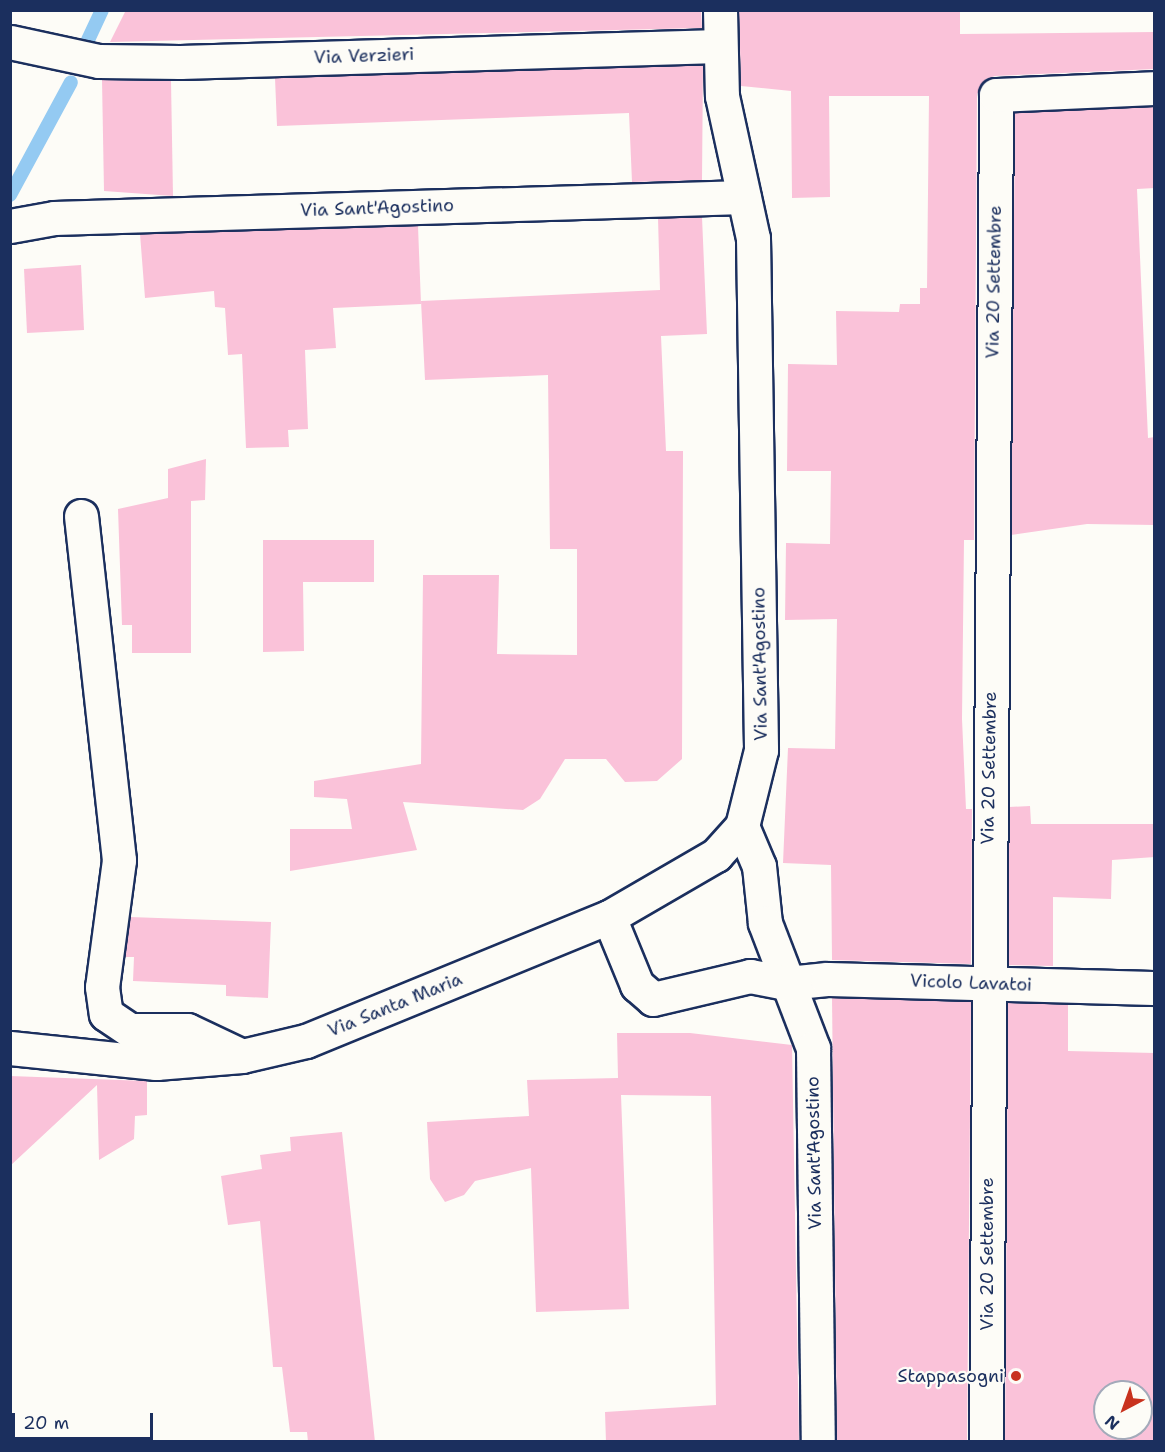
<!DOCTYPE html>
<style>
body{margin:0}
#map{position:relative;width:1165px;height:1452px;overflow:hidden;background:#fdfcf7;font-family:"Shantell Sans",sans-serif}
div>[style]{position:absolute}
.stream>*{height:14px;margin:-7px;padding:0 7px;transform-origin:7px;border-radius:7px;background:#94caf2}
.building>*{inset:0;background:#fac2d9}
.roads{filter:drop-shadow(2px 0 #1b2f5e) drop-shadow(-2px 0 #1b2f5e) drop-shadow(0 2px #1b2f5e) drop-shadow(0 -2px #1b2f5e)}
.minor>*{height:33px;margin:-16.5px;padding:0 16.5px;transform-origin:16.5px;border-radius:16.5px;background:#fdfcf7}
.dots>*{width:16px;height:16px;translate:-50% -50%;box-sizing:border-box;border:3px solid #fdfcf7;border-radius:50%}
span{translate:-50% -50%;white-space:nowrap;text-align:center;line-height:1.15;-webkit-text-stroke:4.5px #fdfcf7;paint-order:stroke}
.street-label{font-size:18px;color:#1b2f5e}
.poi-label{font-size:18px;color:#1b2f5e}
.right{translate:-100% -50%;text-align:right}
.frame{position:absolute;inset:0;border:12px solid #1b2f5e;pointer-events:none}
.north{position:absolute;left:1093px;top:1380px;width:60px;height:60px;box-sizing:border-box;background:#fdfcf7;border:2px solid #a3aaba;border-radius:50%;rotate:221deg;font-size:16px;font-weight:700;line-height:24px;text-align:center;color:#1b2f5e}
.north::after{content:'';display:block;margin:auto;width:21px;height:27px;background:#c8321e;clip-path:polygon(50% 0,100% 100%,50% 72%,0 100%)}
.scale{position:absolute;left:12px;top:1413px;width:141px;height:27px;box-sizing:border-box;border:3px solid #1b2f5e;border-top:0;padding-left:8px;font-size:18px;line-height:21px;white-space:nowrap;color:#1b2f5e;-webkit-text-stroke:4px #fdfcf7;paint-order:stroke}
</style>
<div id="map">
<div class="stream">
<div style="left:88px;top:40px;width:33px;rotate:-65deg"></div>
<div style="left:10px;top:195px;width:128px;rotate:-61.6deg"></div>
</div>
<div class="building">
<div style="clip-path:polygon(126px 10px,701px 10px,702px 28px,110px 42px)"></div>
<div style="clip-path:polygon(739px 10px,960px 10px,960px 34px,1155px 32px,1155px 69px,995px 76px,986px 79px,977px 94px,974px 540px,964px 540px,962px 719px,966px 809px,972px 809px,971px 964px,832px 960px,831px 865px,783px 863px,788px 748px,835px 749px,837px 619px,785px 620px,786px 543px,830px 544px,831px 471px,787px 471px,788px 364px,837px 365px,836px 311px,899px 312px,900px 304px,920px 304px,920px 288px,927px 288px,929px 96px,829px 96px,830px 197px,792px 198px,791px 91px,741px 86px)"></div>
<div style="clip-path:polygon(703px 65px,702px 180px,632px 182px,629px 113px,277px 126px,275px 78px)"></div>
<div style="clip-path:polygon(102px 80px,171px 81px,173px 196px,104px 191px)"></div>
<div style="clip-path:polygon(1155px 107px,1155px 188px,1137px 189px,1148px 438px,1155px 437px,1155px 525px,1087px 524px,1011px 535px,1015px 113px)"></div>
<div style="clip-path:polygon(702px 217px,707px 334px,661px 336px,666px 451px,683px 451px,682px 759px,657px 781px,625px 782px,606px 759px,565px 759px,540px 799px,523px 810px,403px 802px,417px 850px,290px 871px,290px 829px,352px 829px,347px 799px,314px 797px,314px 781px,421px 764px,423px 575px,499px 575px,497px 654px,577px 655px,577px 549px,550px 549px,548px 375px,425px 380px,421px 301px,660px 290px,658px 218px)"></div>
<div style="clip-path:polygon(418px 226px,421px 304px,333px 308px,336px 348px,305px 350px,308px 429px,288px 430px,289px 447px,246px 448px,242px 354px,228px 355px,225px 308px,215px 307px,214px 291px,145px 298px,140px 234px)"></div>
<div style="clip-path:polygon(81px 265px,84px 330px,27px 333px,24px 269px)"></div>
<div style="clip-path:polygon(206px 459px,205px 500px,191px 501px,191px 653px,132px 653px,132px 625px,122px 625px,118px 509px,168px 498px,168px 469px)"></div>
<div style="clip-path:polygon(263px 540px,374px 540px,374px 582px,303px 582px,304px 651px,263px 652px)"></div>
<div style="clip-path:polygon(1030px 806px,1031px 824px,1155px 824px,1155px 857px,1112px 860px,1111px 899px,1053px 897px,1053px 966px,1008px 965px,1009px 807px)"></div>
<div style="clip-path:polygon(130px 917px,271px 922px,268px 998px,226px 996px,226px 985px,133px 981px,134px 957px,125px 957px)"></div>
<div style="clip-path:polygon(832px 998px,971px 1002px,967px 1442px,837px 1442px)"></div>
<div style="clip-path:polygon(evenodd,1008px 1003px,1068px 1004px,1068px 1051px,1155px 1053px,1155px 1442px,1005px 1442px,1008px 1003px,1105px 1392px,1141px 1392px,1141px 1428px,1105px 1428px,1105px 1392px)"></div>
<div style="clip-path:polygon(617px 1033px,690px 1033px,792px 1045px,799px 1442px,606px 1442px,605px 1412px,716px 1405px,711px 1096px,621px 1095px,629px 1309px,536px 1312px,531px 1168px,475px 1181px,464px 1195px,445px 1202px,430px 1179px,427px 1122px,529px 1116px,527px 1080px,618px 1078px)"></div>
<div style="clip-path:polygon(10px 1076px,147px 1081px,147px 1115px,135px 1116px,134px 1139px,99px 1160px,97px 1085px,10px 1166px)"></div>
<div style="clip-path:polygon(342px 1132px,375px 1442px,308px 1442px,307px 1432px,290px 1432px,282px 1367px,273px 1367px,260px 1221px,228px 1225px,221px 1176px,262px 1169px,260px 1155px,291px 1151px,290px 1137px)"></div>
</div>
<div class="roads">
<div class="minor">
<div style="left:720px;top:10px;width:86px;rotate:88.7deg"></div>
<div style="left:722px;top:96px;width:145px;rotate:77.7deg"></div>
<div style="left:753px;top:238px;width:512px;rotate:89.1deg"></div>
<div style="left:761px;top:750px;width:78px;rotate:104deg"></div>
<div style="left:742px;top:826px;width:43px;rotate:67deg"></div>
<div style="left:759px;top:866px;width:57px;rotate:84deg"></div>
<div style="left:765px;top:923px;width:134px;rotate:69deg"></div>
<div style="left:813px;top:1048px;width:394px;rotate:89.3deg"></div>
<div style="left:10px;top:42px;width:91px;rotate:12.1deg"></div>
<div style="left:99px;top:61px;width:81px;rotate:0.7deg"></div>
<div style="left:180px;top:62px;width:539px;rotate:-1.7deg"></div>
<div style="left:10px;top:226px;width:45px;rotate:-10.3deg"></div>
<div style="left:54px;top:218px;width:690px;rotate:-1.74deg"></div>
<div style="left:81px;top:516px;width:346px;rotate:83.7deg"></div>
<div style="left:119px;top:860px;width:128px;rotate:97.6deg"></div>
<div style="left:102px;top:987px;width:27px;rotate:82deg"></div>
<div style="left:106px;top:1014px;width:29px;rotate:34deg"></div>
<div style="left:130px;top:1030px;width:57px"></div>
<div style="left:187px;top:1030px;width:59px;rotate:25.3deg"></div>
<div style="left:609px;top:917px;width:74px;rotate:67.6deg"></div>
<div style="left:637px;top:985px;width:21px;rotate:41deg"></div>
<div style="left:653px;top:999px;width:100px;rotate:-13.3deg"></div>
<div style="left:750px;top:976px;width:38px;rotate:11deg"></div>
<div style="left:787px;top:983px;width:40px;rotate:-5.7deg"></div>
<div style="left:827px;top:979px;width:327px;rotate:1.6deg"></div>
<div style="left:10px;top:1048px;width:147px;rotate:5.9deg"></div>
<div style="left:156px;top:1063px;width:86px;rotate:-4.7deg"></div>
<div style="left:242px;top:1056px;width:66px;rotate:-13.2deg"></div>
<div style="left:306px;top:1041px;width:327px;rotate:-22.3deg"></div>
<div style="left:609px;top:917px;width:124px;rotate:-30.1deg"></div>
<div style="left:716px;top:855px;width:39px;rotate:-48deg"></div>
<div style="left:986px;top:1442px;width:1347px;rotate:-89.57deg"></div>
<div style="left:996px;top:95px;width:158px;rotate:-2.5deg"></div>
</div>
</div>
<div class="dots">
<div style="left:1016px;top:1376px;background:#c8321e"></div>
</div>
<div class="street-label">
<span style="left:364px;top:56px;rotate:-2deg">Via Verzieri</span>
<span style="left:377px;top:208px;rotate:-2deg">Via Sant'Agostino</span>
<span style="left:994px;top:282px;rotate:-89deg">Via 20 Settembre</span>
<span style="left:760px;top:664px;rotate:-91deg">Via Sant'Agostino</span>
<span style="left:989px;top:768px;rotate:-89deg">Via 20 Settembre</span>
<span style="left:971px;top:983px;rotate:2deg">Vicolo Lavatoi</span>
<span style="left:395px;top:1005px;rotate:-22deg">Via Santa Maria</span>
<span style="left:814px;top:1153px;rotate:-91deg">Via Sant'Agostino</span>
<span style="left:987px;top:1254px;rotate:-90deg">Via 20 Settembre</span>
</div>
<div class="poi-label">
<span class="right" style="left:1004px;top:1376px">Stappasogni</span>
</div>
<div class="frame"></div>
<div class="north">N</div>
<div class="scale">20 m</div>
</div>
